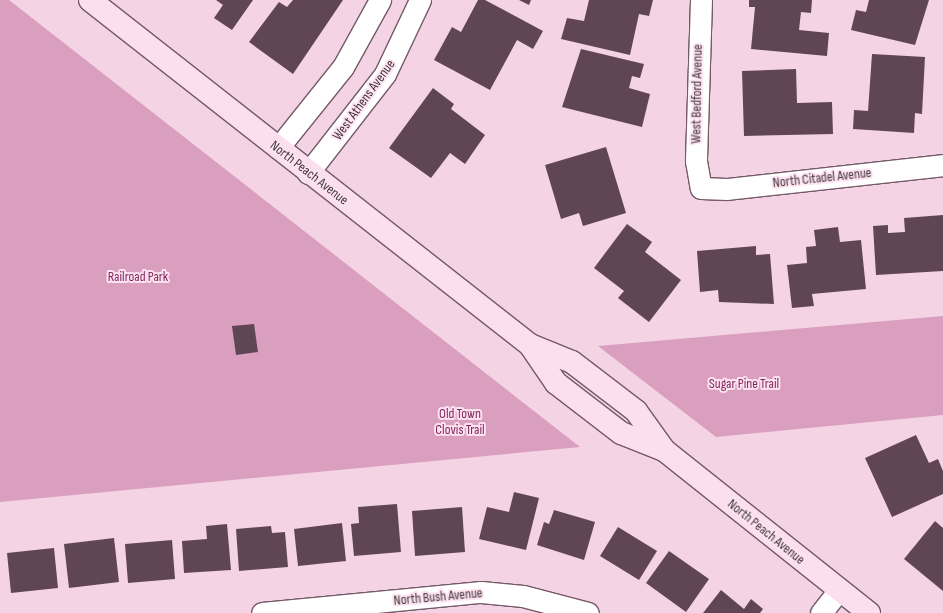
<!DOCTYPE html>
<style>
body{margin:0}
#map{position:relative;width:943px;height:613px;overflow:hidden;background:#f4d4e4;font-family:"Sofia Sans Condensed",sans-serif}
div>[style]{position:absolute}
.green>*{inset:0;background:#da9ebe}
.building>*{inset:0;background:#604654}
.roads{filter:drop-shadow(1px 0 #745967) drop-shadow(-1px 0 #745967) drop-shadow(0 1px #745967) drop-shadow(0 -1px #745967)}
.street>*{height:21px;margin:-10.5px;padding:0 10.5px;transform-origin:10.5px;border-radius:10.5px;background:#fff}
.secondary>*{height:22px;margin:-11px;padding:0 11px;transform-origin:11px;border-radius:11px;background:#fbdfee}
span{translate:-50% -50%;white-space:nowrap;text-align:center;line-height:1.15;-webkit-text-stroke:4px #fde3f0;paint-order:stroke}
.street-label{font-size:14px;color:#42363c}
.park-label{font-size:14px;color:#82255f}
</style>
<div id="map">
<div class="green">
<div style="clip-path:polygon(0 0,9px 0,580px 447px,0 502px)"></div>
<div style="clip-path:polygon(943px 316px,943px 415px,716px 437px,598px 346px)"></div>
</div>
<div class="building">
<div style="clip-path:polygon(216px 0,253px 0,232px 30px,214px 18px,223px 5px)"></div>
<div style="clip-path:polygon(293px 0,343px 0,293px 74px,249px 42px,279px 2px,287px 7px)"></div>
<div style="clip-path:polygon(478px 0,485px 0,543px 31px,533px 49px,517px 40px,490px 90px,434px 60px,452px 27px,461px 32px)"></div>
<div style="clip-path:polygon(519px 0,531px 0,529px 5px)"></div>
<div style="clip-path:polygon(589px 0,653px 0,649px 16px,639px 14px,630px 55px,561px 39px,567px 18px,584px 21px)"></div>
<div style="clip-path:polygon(749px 0,812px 0,811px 13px,801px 12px,799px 30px,829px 33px,827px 56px,751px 49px,755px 7px,749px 7px)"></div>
<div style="clip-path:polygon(869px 0,929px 0,915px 45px,851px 30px,856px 10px,866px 12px)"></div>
<div style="clip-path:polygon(581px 49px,644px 64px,640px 78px,632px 76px,629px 88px,650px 94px,642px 127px,562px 107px)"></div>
<div style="clip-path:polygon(872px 54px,925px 57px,922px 114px,915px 113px,914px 133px,853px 129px,854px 110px,868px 111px)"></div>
<div style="clip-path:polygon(796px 69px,797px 103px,832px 102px,833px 134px,744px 136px,742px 71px)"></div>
<div style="clip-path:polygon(433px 88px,454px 104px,451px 109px,485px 135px,465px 164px,450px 153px,431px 178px,389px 148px)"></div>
<div style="clip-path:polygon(606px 147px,626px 213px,583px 226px,579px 213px,561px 219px,545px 165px)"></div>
<div style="clip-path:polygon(943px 215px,943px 271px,876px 275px,873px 226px,888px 225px,888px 233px,905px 232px,904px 218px)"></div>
<div style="clip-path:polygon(627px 224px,652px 242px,645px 252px,681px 280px,649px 322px,618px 298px,624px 291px,594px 268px)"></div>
<div style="clip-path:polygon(838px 227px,840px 242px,861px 240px,866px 289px,812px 294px,814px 306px,792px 308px,787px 265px,807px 263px,806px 247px,816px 246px,814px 230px)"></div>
<div style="clip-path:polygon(756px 246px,756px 255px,770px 254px,774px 304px,719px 302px,718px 290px,700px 292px,697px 251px)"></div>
<div style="clip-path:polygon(254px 324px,258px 352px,236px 355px,232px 326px)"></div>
<div style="clip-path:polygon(916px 435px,929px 463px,938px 459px,943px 471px,943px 494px,892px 517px,865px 458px)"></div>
<div style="clip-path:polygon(514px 492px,539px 498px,526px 550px,479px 539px,487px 507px,509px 512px)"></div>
<div style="clip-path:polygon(397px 504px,401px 552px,354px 556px,351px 524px,359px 523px,358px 507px)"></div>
<div style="clip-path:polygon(462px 507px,465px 552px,415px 556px,412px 511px)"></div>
<div style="clip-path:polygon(554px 510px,595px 522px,584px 560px,537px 545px,544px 522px,549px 524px)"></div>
<div style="clip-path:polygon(935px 521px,943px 528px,943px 591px,904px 559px)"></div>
<div style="clip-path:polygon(342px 523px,346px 561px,298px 566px,294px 529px)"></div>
<div style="clip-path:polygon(227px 524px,231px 570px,184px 573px,182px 541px,207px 539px,206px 526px)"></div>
<div style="clip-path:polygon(271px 526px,272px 533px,285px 532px,288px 567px,239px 571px,236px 529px)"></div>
<div style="clip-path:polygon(618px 527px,657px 551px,639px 580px,600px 556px)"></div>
<div style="clip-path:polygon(114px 538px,119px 582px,69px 588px,64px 544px)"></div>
<div style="clip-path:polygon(172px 540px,175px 579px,128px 583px,125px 544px)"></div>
<div style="clip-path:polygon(54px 548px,58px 588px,11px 593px,7px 553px)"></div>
<div style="clip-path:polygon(669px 551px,709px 579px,686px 612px,646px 583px)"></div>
<div style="clip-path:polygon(721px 590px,744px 609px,751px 599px,763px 609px,760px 613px,703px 613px)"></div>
</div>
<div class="roads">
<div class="street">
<div style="left:701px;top:0;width:161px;rotate:91.8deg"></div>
<div style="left:696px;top:161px;width:27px;rotate:80deg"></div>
<div style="left:701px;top:188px;width:26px;rotate:2deg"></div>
<div style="left:727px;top:189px;width:217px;rotate:-6.3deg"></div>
<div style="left:278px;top:148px;width:104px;rotate:-51.3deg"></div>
<div style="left:343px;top:67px;width:77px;rotate:-61.1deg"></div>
<div style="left:308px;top:173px;width:125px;rotate:-52.1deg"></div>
<div style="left:385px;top:74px;width:82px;rotate:-64.7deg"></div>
<div style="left:262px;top:613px;width:220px;rotate:-5.5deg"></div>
<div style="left:481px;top:592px;width:42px;rotate:5.4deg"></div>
<div style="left:523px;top:596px;width:67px;rotate:14.7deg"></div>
<div style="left:821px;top:613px;width:29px;rotate:-52deg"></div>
</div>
<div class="secondary">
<div style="left:90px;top:0;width:559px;rotate:38.1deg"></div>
<div style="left:530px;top:345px;width:45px;rotate:22deg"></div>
<div style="left:572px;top:362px;width:81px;rotate:37.4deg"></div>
<div style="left:636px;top:411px;width:48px;rotate:54.3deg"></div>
<div style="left:664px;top:450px;width:262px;rotate:38.5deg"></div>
<div style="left:530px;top:345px;width:46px;rotate:55.6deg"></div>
<div style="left:556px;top:383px;width:82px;rotate:37.6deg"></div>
<div style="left:621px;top:433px;width:46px;rotate:21.6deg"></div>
</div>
</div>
<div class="street-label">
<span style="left:697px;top:94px;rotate:-89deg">West Bedford Avenue</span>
<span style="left:364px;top:100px;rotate:-54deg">West Athens Avenue</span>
<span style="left:309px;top:173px;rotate:38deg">North Peach Avenue</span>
<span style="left:822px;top:178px;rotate:-6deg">North Citadel Avenue</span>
<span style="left:766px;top:532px;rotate:39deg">North Peach Avenue</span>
<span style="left:438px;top:597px;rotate:-5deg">North Bush Avenue</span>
</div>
<div class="park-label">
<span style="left:138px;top:277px">Railroad Park</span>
<span style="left:744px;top:384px">Sugar Pine Trail</span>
<span style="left:460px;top:422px">Old Town<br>Clovis Trail</span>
</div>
</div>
